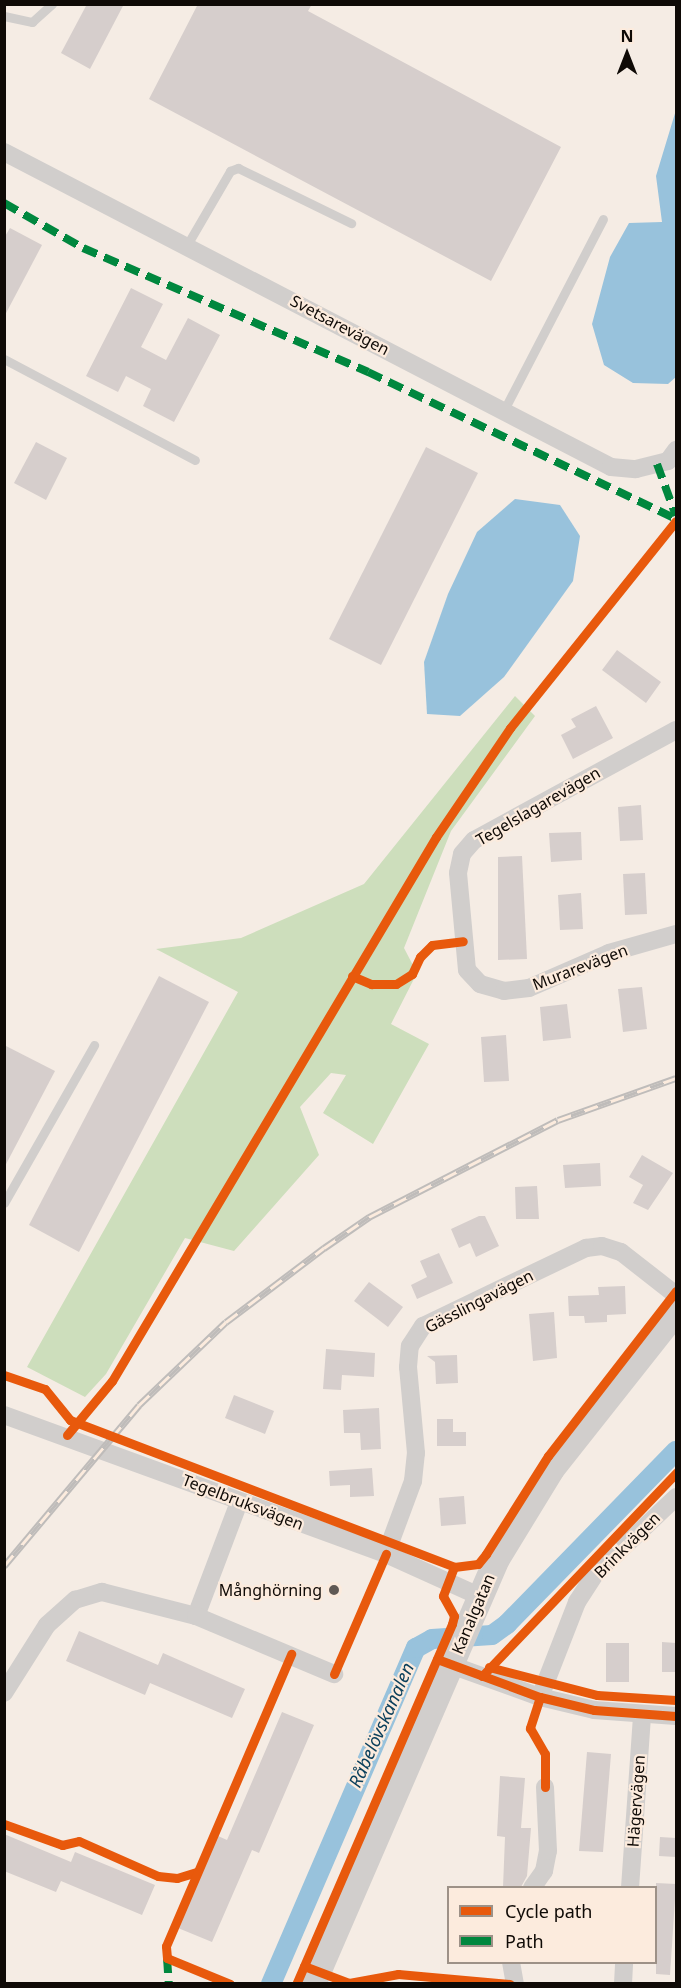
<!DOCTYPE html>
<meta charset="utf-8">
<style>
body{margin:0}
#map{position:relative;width:681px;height:1988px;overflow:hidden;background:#f5ece4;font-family:"Noto Sans",sans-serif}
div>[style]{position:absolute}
.green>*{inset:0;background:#cddebc}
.water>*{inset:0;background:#98c2dc}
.canal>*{height:20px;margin:-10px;padding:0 10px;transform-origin:10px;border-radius:10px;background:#98c2dc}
.building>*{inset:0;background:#d6cecc}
.lane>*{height:9px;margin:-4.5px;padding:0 4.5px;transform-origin:4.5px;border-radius:4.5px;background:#d1cecc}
.street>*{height:18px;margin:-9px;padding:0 9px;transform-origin:9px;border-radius:9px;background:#d1cecc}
.secondary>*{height:26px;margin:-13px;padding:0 13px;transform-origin:13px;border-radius:13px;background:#d1cecc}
.rail>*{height:7px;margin-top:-3.5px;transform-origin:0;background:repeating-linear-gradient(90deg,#fcebdd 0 14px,#bfbcba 0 28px);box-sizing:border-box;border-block:2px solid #bfbcba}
.quiet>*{height:8px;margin-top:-4px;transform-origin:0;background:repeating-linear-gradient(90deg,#00873e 0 15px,transparent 0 23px)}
.cycleway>*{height:9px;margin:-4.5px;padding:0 4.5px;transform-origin:4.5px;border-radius:4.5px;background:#e8590c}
.dots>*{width:16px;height:16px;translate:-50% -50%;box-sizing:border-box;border:3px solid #fcebdd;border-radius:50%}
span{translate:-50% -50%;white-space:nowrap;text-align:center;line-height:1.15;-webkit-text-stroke:4.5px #fcebdd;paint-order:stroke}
.street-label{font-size:16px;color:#0f0a06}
.poi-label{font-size:16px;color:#0f0a06}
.right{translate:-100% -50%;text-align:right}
.water-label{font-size:18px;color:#0c405c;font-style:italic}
.frame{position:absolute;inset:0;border:6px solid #0f0a06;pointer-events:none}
.legend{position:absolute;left:447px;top:1886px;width:210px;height:78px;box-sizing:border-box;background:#fcebdd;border:2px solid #9d9187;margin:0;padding:8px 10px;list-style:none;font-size:18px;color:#0f0a06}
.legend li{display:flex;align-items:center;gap:12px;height:30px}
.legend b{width:30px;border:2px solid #9d9187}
.north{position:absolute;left:597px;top:24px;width:60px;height:60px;-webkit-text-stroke:4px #fcebdd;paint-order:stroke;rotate:0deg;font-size:16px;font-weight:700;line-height:24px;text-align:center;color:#0f0a06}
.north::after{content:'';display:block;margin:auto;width:21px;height:27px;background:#0f0a06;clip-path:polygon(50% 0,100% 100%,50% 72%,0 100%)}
</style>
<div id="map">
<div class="green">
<div style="clip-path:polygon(515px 696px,535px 716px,451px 831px,404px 948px,417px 973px,391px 1024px,429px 1044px,373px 1144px,323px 1113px,346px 1075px,331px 1073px,300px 1107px,319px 1155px,234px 1251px,185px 1238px,106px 1374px,85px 1397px,27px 1367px,238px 992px,156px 949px,241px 938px,364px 884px)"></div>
</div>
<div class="water">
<div style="clip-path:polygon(676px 110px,676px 377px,668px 384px,633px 383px,604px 365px,592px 324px,610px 257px,629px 223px,662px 222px,656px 176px)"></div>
<div style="clip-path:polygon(515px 499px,560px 505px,580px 536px,573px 581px,504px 677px,460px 716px,427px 714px,424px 662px,448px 594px,477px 532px)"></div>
</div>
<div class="canal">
<div style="left:271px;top:1984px;width:366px;rotate:-66.7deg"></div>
<div style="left:416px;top:1648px;width:18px;rotate:-29deg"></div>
<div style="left:432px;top:1639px;width:60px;rotate:-3.8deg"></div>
<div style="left:492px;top:1635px;width:19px;rotate:-36deg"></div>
<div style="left:507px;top:1624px;width:242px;rotate:-45.7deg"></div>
</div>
<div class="building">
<div style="clip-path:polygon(87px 4px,124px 4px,90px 69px,61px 53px)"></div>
<div style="clip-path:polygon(198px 4px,312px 4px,308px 11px,561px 147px,491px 281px,149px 99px)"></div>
<div style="clip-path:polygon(10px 228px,42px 245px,4px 317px,4px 238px)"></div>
<div style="clip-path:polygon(131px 288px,163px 304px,141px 347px,166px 360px,188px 318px,220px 335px,174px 422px,143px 406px,151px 389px,126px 376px,118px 392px,86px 376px)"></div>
<div style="clip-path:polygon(36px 442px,67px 458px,46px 500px,14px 483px)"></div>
<div style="clip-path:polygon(426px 447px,478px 473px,381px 665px,329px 639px)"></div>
<div style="clip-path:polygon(617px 650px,661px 682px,646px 703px,602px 670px)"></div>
<div style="clip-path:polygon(596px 706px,613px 738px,573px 759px,561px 735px,576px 727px,571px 719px)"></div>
<div style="clip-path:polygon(641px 805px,643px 840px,620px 841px,618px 807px)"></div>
<div style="clip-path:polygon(581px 832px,582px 860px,551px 862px,549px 833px)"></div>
<div style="clip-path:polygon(522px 856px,527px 959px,498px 960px,498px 857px)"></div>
<div style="clip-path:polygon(645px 873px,647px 914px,625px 915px,623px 874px)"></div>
<div style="clip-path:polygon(581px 893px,583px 929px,560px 930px,558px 895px)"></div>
<div style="clip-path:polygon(159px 976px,209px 1002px,79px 1252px,29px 1225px)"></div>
<div style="clip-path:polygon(642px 987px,647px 1029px,623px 1032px,618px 989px)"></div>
<div style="clip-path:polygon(567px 1004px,571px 1038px,543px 1041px,540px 1007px)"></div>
<div style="clip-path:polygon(506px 1035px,509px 1081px,484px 1082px,481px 1037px)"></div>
<div style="clip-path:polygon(4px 1045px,55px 1071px,4px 1168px)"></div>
<div style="clip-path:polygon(642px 1155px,673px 1173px,648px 1210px,633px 1203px,643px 1185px,629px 1177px)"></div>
<div style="clip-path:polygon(600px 1163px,601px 1186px,565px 1188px,563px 1165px)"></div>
<div style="clip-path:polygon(537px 1186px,539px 1219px,516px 1219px,515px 1187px)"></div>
<div style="clip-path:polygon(479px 1216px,485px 1216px,499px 1246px,476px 1257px,470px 1243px,459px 1248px,451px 1229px)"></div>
<div style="clip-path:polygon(439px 1253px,453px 1283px,417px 1299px,411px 1285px,427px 1277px,420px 1261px)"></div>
<div style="clip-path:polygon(369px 1282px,403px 1307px,388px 1327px,354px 1301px)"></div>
<div style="clip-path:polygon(625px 1286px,626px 1314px,607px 1315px,607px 1322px,585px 1323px,584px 1316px,569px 1316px,568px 1296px,599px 1295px,598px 1287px)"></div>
<div style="clip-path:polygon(554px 1312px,557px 1358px,533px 1361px,529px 1314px)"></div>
<div style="clip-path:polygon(326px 1349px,375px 1353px,374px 1377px,342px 1375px,341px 1390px,323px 1389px)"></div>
<div style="clip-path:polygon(457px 1355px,458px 1383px,436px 1384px,435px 1362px,427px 1356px)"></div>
<div style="clip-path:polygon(234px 1395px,274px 1411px,265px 1434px,225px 1418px)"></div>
<div style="clip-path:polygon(379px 1408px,381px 1449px,361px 1450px,360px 1433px,344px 1433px,343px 1410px)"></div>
<div style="clip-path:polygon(437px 1419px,453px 1419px,453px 1432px,466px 1432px,466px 1446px,437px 1446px)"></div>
<div style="clip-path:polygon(372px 1468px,374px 1496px,350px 1497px,350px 1485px,330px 1486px,329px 1471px)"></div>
<div style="clip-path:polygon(464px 1496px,466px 1524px,441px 1526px,439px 1498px)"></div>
<div style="clip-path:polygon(79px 1631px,158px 1665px,163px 1653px,245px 1689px,232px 1718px,150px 1683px,145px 1695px,66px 1661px)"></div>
<div style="clip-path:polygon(662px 1642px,676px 1643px,676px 1672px,662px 1672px)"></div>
<div style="clip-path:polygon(606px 1643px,629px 1643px,629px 1682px,606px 1682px)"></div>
<div style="clip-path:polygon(282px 1712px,314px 1725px,259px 1853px,252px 1850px,212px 1942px,178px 1928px,218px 1836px,227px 1840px)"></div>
<div style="clip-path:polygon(587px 1752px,611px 1754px,603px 1852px,579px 1851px)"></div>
<div style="clip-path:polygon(500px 1776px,525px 1778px,521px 1828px,531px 1828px,527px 1876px,521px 1887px,503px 1887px,505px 1837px,497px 1836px)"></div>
<div style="clip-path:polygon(4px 1834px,71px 1862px,75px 1852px,155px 1885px,142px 1915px,61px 1881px,56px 1892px,4px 1871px)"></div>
<div style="clip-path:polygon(660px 1837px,676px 1838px,676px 1857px,659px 1856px)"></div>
<div style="clip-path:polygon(656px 1883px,676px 1884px,670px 1975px,656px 1974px)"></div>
</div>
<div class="lane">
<div style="left:4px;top:16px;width:29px;rotate:12deg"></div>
<div style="left:32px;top:22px;width:27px;rotate:-42deg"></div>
<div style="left:187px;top:245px;width:86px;rotate:-59.8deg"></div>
<div style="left:230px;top:171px;width:9px;rotate:-21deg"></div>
<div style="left:238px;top:168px;width:126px;rotate:26deg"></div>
<div style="left:4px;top:359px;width:216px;rotate:27.9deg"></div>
<div style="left:504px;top:410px;width:215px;rotate:-62.6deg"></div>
<div style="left:4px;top:1203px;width:182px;rotate:-60.3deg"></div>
</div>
<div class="street">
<div style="left:4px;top:152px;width:684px;rotate:27.43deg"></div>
<div style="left:611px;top:467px;width:25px;rotate:5deg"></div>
<div style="left:636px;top:469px;width:33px;rotate:-14deg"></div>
<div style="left:668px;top:461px;width:14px;rotate:-54deg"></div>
<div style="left:676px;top:730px;width:230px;rotate:151.4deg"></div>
<div style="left:474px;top:840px;width:18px;rotate:131deg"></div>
<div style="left:462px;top:854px;width:19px;rotate:102deg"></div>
<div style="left:458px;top:873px;width:97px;rotate:84.7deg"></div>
<div style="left:467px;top:970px;width:19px;rotate:47deg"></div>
<div style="left:480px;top:984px;width:25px;rotate:16deg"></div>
<div style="left:504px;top:991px;width:25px;rotate:-7deg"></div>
<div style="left:529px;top:988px;width:87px;rotate:-23.6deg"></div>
<div style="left:609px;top:953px;width:70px;rotate:-15.8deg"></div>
<div style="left:4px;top:1415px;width:407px;rotate:20deg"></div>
<div style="left:386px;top:1554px;width:102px;rotate:24.3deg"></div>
<div style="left:386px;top:1554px;width:78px;rotate:-69.7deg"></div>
<div style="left:413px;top:1481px;width:28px;rotate:-84deg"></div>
<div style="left:416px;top:1453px;width:86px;rotate:-95.3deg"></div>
<div style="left:408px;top:1367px;width:21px;rotate:-85deg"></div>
<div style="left:410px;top:1346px;width:24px;rotate:-57deg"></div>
<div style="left:423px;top:1326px;width:181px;rotate:-25.6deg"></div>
<div style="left:586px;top:1248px;width:16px;rotate:-7deg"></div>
<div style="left:602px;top:1246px;width:20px;rotate:18deg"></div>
<div style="left:621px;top:1252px;width:70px;rotate:38deg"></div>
<div style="left:196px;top:1616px;width:122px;rotate:-69.3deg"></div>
<div style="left:451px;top:1665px;width:95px;rotate:19.8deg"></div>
<div style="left:540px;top:1697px;width:56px;rotate:13.5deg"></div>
<div style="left:594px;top:1710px;width:82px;rotate:4.2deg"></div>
<div style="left:4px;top:1693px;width:80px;rotate:-57.7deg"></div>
<div style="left:47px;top:1625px;width:38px;rotate:-42deg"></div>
<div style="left:75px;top:1600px;width:28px;rotate:-17deg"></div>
<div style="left:102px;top:1592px;width:97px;rotate:14.3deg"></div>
<div style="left:196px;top:1616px;width:150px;rotate:22.8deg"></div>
<div style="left:540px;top:1697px;width:102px;rotate:-68.7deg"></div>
<div style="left:577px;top:1602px;width:33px;rotate:-57deg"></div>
<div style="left:595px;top:1574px;width:112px;rotate:-43.5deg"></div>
<div style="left:532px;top:1888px;width:21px;rotate:-55deg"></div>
<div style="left:544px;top:1871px;width:20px;rotate:-79deg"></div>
<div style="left:548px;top:1851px;width:64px;rotate:-92.7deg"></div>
<div style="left:630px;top:1888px;width:173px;rotate:-86deg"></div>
<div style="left:511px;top:1962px;width:22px;rotate:80deg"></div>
<div style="left:623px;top:1984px;width:22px;rotate:-87deg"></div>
</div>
<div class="secondary">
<div style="left:313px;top:1984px;width:463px;rotate:-66.6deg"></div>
<div style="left:497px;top:1559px;width:105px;rotate:-58.6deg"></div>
<div style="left:552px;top:1469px;width:200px;rotate:-51.7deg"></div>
</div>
<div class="rail">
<div style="left:4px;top:1566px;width:210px;rotate:-50deg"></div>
<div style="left:139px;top:1405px;width:120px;rotate:-43.7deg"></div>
<div style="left:226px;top:1322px;width:123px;rotate:-37.1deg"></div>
<div style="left:324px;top:1248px;width:55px;rotate:-34.6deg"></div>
<div style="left:369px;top:1217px;width:212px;rotate:-27.2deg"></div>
<div style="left:558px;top:1120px;width:125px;rotate:-19.6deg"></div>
</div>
<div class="quiet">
<div style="left:4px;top:203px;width:91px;rotate:29.7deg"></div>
<div style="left:83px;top:248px;width:311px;rotate:23.5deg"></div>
<div style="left:368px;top:372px;width:341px;rotate:25.5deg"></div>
<div style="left:657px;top:464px;width:55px;rotate:69.9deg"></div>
<div style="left:167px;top:1958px;width:26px;rotate:86deg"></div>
</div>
<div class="cycleway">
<div style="left:352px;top:976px;width:21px;rotate:23deg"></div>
<div style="left:371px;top:984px;width:25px"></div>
<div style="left:396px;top:984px;width:19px;rotate:-32deg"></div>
<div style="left:412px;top:974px;width:19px;rotate:-65deg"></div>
<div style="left:420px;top:957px;width:17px;rotate:-45deg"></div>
<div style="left:432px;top:945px;width:31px;rotate:-7deg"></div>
<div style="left:4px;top:1375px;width:43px;rotate:18.9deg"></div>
<div style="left:45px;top:1389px;width:40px;rotate:51deg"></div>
<div style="left:70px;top:1420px;width:411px;rotate:20.9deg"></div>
<div style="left:454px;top:1567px;width:31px;rotate:111deg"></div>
<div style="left:443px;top:1596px;width:23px;rotate:61deg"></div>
<div style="left:454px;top:1616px;width:8px;rotate:104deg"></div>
<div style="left:452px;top:1624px;width:392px;rotate:113.4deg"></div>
<div style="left:67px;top:1435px;width:70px;rotate:-50.2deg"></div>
<div style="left:112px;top:1381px;width:633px;rotate:-59.22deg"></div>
<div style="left:436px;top:837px;width:132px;rotate:-55.8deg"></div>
<div style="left:510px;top:728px;width:265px;rotate:-51.3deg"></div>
<div style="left:454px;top:1567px;width:24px;rotate:-7deg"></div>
<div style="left:478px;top:1564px;width:13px;rotate:-51deg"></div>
<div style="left:486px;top:1554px;width:116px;rotate:-57.7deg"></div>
<div style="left:548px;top:1456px;width:209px;rotate:-52.2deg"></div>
<div style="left:437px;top:1659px;width:110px;rotate:20.3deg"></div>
<div style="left:540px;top:1697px;width:56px;rotate:13.5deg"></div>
<div style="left:594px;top:1710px;width:82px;rotate:4.2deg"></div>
<div style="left:489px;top:1667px;width:112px;rotate:14.5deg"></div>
<div style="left:597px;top:1695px;width:79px;rotate:3.6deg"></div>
<div style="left:334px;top:1674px;width:131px;rotate:-66.6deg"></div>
<div style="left:482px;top:1676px;width:281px;rotate:-46.3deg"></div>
<div style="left:540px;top:1697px;width:33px;rotate:108deg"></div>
<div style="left:530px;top:1728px;width:30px;rotate:60deg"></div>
<div style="left:545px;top:1754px;width:33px;rotate:90deg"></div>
<div style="left:4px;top:1824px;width:62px;rotate:19.9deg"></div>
<div style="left:62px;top:1845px;width:17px;rotate:-13deg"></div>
<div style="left:79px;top:1841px;width:86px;rotate:23.9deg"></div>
<div style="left:158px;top:1876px;width:19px;rotate:6deg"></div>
<div style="left:177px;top:1878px;width:21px;rotate:-17deg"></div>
<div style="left:304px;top:1966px;width:48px;rotate:20.7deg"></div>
<div style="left:349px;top:1983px;width:50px;rotate:-10.4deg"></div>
<div style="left:398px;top:1974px;width:112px;rotate:5.1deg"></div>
<div style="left:230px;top:1984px;width:68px;rotate:-157.6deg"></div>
<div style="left:167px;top:1958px;width:12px;rotate:-95deg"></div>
<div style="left:166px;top:1946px;width:318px;rotate:-66.8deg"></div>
</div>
<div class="dots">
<div style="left:334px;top:1590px;background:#605954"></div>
</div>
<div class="street-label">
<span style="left:340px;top:325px;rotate:28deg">Svetsarevägen</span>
<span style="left:538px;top:806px;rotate:-30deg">Tegelslagarevägen</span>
<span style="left:580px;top:967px;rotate:-21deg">Murarevägen</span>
<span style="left:479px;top:1301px;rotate:-27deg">Gässlingavägen</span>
<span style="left:243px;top:1502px;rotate:21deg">Tegelbruksvägen</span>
<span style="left:627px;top:1545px;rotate:-45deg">Brinkvägen</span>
<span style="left:473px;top:1614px;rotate:-67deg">Kanalgatan</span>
<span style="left:636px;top:1801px;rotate:-86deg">Hägervägen</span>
</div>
<div class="poi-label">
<span class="right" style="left:322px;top:1590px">Månghörning</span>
</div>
<div class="water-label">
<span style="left:381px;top:1725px;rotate:-66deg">Råbelövskanalen</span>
</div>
<div class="frame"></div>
<ul class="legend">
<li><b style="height:8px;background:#e8590c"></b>Cycle path</li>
<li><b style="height:8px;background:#00873e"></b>Path</li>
</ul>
<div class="north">N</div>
</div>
